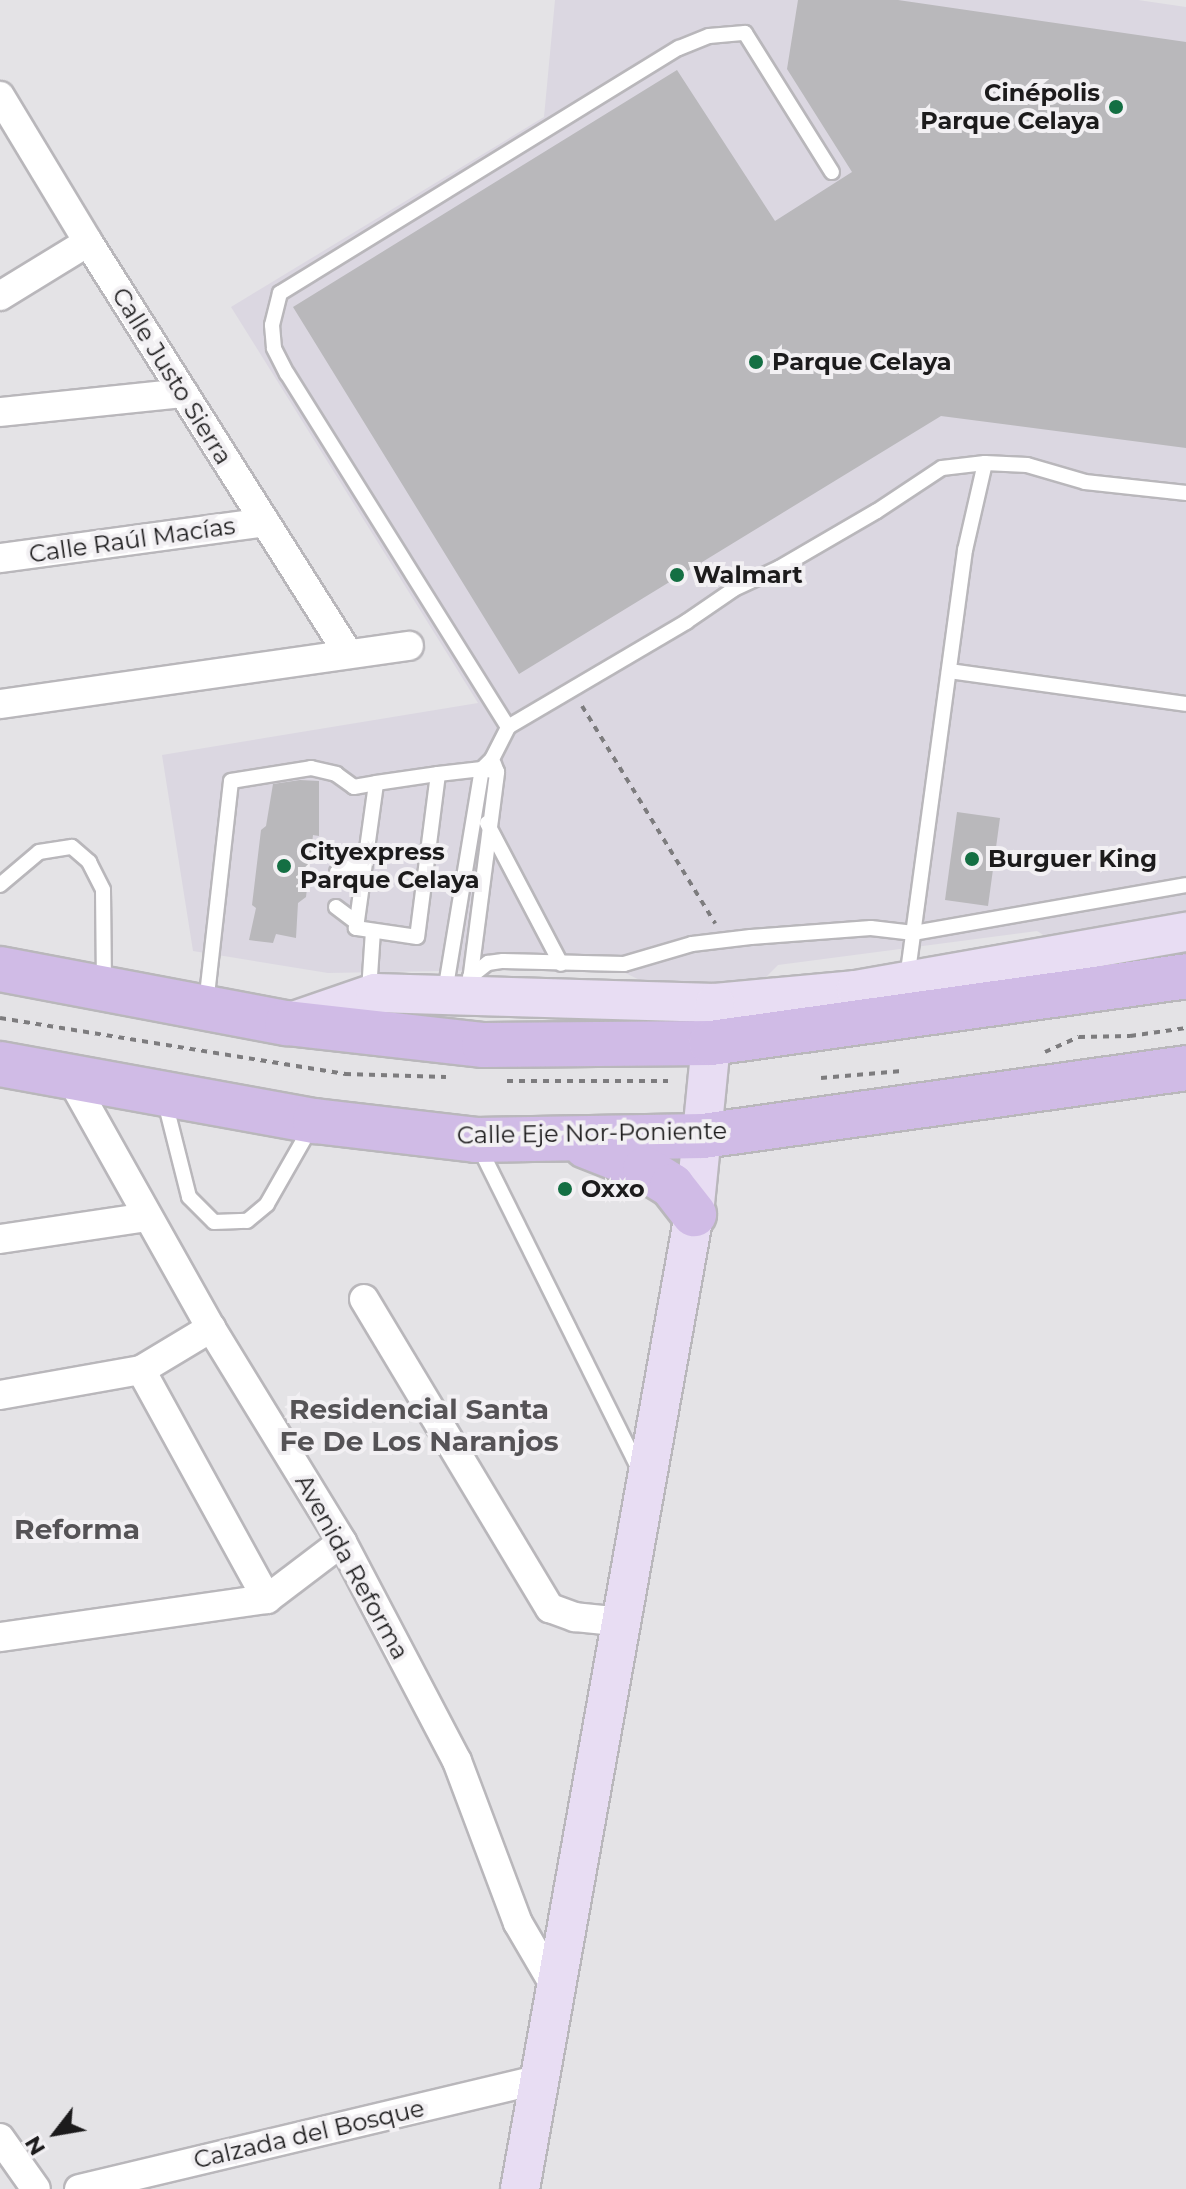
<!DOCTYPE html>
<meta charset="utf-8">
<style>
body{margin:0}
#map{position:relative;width:1186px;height:2189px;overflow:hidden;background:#e4e3e6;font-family:Montserrat,sans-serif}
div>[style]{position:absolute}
.built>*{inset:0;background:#dbd7e1}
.building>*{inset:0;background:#b9b8bb}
.path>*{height:4px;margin-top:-2px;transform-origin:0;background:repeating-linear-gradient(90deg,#7d7c7e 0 6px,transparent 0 12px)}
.roads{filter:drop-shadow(2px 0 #b9b7bb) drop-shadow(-2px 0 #b9b7bb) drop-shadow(0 2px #b9b7bb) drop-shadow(0 -2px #b9b7bb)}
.lane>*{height:14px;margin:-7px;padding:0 7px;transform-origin:7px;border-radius:7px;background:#fff}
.street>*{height:28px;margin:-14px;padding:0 14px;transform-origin:14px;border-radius:14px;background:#fff}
.secondary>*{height:38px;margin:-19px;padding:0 19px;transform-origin:19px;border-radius:19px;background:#e8ddf3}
.primary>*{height:44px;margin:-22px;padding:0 22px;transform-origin:22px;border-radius:22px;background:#d0bbe6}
.dots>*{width:22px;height:22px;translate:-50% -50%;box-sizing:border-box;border:4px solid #f2f0f3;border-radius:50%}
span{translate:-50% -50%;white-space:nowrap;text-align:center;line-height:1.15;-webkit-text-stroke:8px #f2f0f3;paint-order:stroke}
.poi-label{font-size:24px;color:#1c1b1c;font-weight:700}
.right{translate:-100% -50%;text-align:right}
.left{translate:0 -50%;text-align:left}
.street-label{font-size:24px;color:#1c1b1c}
.quarter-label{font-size:28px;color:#555356;font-weight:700}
.north{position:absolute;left:16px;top:2093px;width:80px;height:80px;-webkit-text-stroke:6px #f2f0f3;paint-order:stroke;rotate:239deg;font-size:22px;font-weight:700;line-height:32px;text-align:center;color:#1c1b1c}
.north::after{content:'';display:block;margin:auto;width:28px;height:36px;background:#1c1b1c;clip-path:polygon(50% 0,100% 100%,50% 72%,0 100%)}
</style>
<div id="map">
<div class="built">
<div style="clip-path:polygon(555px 0,1138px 0,1186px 7px,1186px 921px,1058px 944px,1037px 931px,778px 965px,763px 980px,650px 985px,615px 968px,328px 973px,193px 951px,162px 755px,478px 703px,231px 307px,544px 117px)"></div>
</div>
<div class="building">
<div style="clip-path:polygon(798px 0,898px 0,1186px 42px,1186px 448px,941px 416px,519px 674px,293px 307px,677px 70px,775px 221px,852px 172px,787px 69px)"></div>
<div style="clip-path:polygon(300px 780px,319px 781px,319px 836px,313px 835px,306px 897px,298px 903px,296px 938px,276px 934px,273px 943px,249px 940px,256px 908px,252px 905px,261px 830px,266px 826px,273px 784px)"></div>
<div style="clip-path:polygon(957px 812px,1000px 818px,988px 906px,945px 900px)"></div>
</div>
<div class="path">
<div style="left:582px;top:706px;width:255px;rotate:58.5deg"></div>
<div style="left:0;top:1018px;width:350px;rotate:9.2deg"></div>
<div style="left:345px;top:1074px;width:101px;rotate:1.7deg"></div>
<div style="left:1045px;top:1052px;width:37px;rotate:-24deg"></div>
<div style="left:1079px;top:1037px;width:51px;rotate:-1.1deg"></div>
<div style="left:1130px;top:1036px;width:57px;rotate:-8.1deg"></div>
<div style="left:821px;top:1078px;width:81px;rotate:-4.9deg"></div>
<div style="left:507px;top:1081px;width:161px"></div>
</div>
<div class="roads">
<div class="lane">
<div style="left:985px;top:463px;width:42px;rotate:2.7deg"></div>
<div style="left:1027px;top:465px;width:60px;rotate:16.3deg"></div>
<div style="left:1085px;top:482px;width:102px;rotate:6.2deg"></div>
<div style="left:949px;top:671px;width:239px;rotate:7.9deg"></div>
<div style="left:508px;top:727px;width:416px;rotate:-122deg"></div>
<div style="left:287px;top:374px;width:29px;rotate:-117deg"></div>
<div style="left:274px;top:348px;width:23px;rotate:-95deg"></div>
<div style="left:272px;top:325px;width:33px;rotate:-76deg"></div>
<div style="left:280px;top:293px;width:468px;rotate:-31.6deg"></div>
<div style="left:679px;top:48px;width:32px;rotate:-22deg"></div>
<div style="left:709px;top:36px;width:36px;rotate:-5deg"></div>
<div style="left:745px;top:33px;width:164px;rotate:58deg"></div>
<div style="left:438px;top:774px;width:164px;rotate:97.3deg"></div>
<div style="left:417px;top:937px;width:62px;rotate:-171.6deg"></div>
<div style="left:356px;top:928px;width:146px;rotate:-82.1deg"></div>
<div style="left:376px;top:783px;width:63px;rotate:-8.3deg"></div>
<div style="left:438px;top:774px;width:44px;rotate:-6.5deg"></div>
<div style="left:482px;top:769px;width:15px;rotate:11deg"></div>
<div style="left:487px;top:823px;width:159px;rotate:62.3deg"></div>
<div style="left:337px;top:872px;width:30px;rotate:-20deg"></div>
<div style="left:0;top:885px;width:51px;rotate:-40.2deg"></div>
<div style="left:39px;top:852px;width:33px;rotate:-9deg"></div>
<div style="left:72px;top:847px;width:23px;rotate:41deg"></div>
<div style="left:89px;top:862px;width:31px;rotate:63deg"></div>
<div style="left:103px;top:890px;width:95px;rotate:89.4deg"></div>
<div style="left:336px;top:907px;width:26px;rotate:37deg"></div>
<div style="left:470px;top:977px;width:23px;rotate:-38deg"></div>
<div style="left:488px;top:963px;width:15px;rotate:-8deg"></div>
<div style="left:503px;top:961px;width:121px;rotate:1.4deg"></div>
<div style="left:624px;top:964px;width:71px;rotate:-16.4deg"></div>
<div style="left:692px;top:944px;width:59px;rotate:-6.8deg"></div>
<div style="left:751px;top:937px;width:120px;rotate:-4.3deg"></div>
<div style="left:871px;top:928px;width:43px;rotate:6.6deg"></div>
<div style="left:914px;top:933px;width:276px;rotate:-10deg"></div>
<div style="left:470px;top:981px;width:211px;rotate:-82.6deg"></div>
<div style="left:497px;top:772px;width:9px;rotate:-111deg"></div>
<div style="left:369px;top:991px;width:60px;rotate:-86.2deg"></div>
<div style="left:445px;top:992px;width:226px;rotate:-80.6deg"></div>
<div style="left:482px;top:769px;width:14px;rotate:-45deg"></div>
<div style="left:492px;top:759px;width:36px;rotate:-63deg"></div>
<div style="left:508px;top:727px;width:207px;rotate:-30.5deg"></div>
<div style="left:686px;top:622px;width:58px;rotate:-34.5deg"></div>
<div style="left:734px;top:589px;width:50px;rotate:-25deg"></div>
<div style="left:779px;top:568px;width:113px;rotate:-30.2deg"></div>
<div style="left:877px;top:511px;width:78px;rotate:-33.5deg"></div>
<div style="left:942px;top:468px;width:43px;rotate:-6.6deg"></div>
<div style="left:985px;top:463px;width:89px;rotate:102.9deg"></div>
<div style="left:965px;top:550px;width:433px;rotate:97.7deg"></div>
<div style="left:206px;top:1004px;width:224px;rotate:-83.6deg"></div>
<div style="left:231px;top:781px;width:81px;rotate:-9.2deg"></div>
<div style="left:311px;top:768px;width:26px;rotate:13deg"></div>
<div style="left:336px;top:774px;width:22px;rotate:36deg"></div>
<div style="left:354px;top:787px;width:22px;rotate:-10deg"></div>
<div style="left:164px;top:1098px;width:102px;rotate:75.8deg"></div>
<div style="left:189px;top:1197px;width:35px;rotate:45deg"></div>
<div style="left:214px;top:1222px;width:33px;rotate:-2deg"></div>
<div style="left:247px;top:1221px;width:26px;rotate:-40deg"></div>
<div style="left:267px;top:1204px;width:91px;rotate:-60.3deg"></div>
<div style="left:479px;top:1147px;width:360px;rotate:63.6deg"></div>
</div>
<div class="street">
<div style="left:0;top:96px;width:170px;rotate:58.9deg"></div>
<div style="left:88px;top:242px;width:487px;rotate:57.7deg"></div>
<div style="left:0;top:296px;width:103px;rotate:-31.5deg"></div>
<div style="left:0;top:412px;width:184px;rotate:-5.9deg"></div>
<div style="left:0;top:558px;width:267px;rotate:-7.7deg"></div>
<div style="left:0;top:704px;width:413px;rotate:-8.1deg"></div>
<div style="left:70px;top:1077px;width:288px;rotate:60.7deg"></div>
<div style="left:211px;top:1328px;width:251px;rotate:58.5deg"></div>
<div style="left:342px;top:1542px;width:247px;rotate:62.3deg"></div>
<div style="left:457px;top:1761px;width:173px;rotate:69.4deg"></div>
<div style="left:518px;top:1923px;width:75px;rotate:59.7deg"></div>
<div style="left:0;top:1239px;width:149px;rotate:-8.5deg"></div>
<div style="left:364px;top:1299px;width:361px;rotate:59deg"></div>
<div style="left:550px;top:1608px;width:27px;rotate:20deg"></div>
<div style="left:575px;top:1617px;width:48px;rotate:5.9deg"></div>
<div style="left:141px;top:1370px;width:261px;rotate:61.2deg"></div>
<div style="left:0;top:1395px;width:143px;rotate:-10.1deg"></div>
<div style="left:141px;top:1370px;width:82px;rotate:-31deg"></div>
<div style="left:0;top:1637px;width:270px;rotate:-8.1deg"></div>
<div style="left:267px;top:1599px;width:94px;rotate:-37.2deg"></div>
<div style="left:0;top:2138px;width:62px;rotate:54.8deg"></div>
<div style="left:79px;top:2189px;width:472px;rotate:-13.4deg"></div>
</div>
<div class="secondary">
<div style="left:288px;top:1023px;width:92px;rotate:-19deg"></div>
<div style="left:375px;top:993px;width:340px;rotate:1.7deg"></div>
<div style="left:715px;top:1003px;width:142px;rotate:-5.3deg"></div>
<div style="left:856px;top:990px;width:335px;rotate:-10deg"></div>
<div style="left:520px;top:2189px;width:990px;rotate:-79.88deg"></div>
<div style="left:694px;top:1214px;width:212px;rotate:-84.3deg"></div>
</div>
<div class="primary">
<div style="left:0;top:969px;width:292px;rotate:10.7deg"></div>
<div style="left:287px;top:1023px;width:198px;rotate:6.4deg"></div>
<div style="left:484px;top:1045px;width:227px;rotate:-0.5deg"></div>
<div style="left:711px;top:1043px;width:480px;rotate:-8deg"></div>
<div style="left:0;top:1064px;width:320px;rotate:10.3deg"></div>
<div style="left:315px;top:1121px;width:162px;rotate:6.7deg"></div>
<div style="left:476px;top:1140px;width:227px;rotate:-1deg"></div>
<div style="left:703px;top:1136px;width:488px;rotate:-8deg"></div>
<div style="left:586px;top:1146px;width:63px;rotate:21.3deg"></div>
<div style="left:645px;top:1169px;width:32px;rotate:32deg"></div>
<div style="left:672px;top:1186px;width:36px;rotate:52deg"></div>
</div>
</div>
<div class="dots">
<div style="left:1116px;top:107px;background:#146f43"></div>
<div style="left:756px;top:362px;background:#146f43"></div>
<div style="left:677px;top:575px;background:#146f43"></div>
<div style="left:972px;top:859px;background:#146f43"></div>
<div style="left:284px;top:866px;background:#146f43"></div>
<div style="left:565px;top:1189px;background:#146f43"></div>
</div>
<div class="poi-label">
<span class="right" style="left:1100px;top:107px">Cinépolis<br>Parque Celaya</span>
<span class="left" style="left:772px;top:362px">Parque Celaya</span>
<span class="left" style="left:693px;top:575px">Walmart</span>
<span class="left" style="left:300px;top:866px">Cityexpress<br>Parque Celaya</span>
<span class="left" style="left:988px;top:859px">Burguer King</span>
<span class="left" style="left:581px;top:1189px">Oxxo</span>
</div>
<div class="street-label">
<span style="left:172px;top:376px;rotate:58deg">Calle Justo Sierra</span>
<span style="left:132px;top:540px;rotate:-8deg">Calle Raúl Macías</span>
<span style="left:592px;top:1133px;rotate:-1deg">Calle Eje Nor-Poniente</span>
<span style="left:352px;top:1567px;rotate:61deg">Avenida Reforma</span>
<span style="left:309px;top:2134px;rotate:-13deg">Calzada del Bosque</span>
</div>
<div class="quarter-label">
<span style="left:419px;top:1425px">Residencial Santa<br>Fe De Los Naranjos</span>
<span style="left:77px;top:1529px">Reforma</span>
</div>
<div class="north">N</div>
</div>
